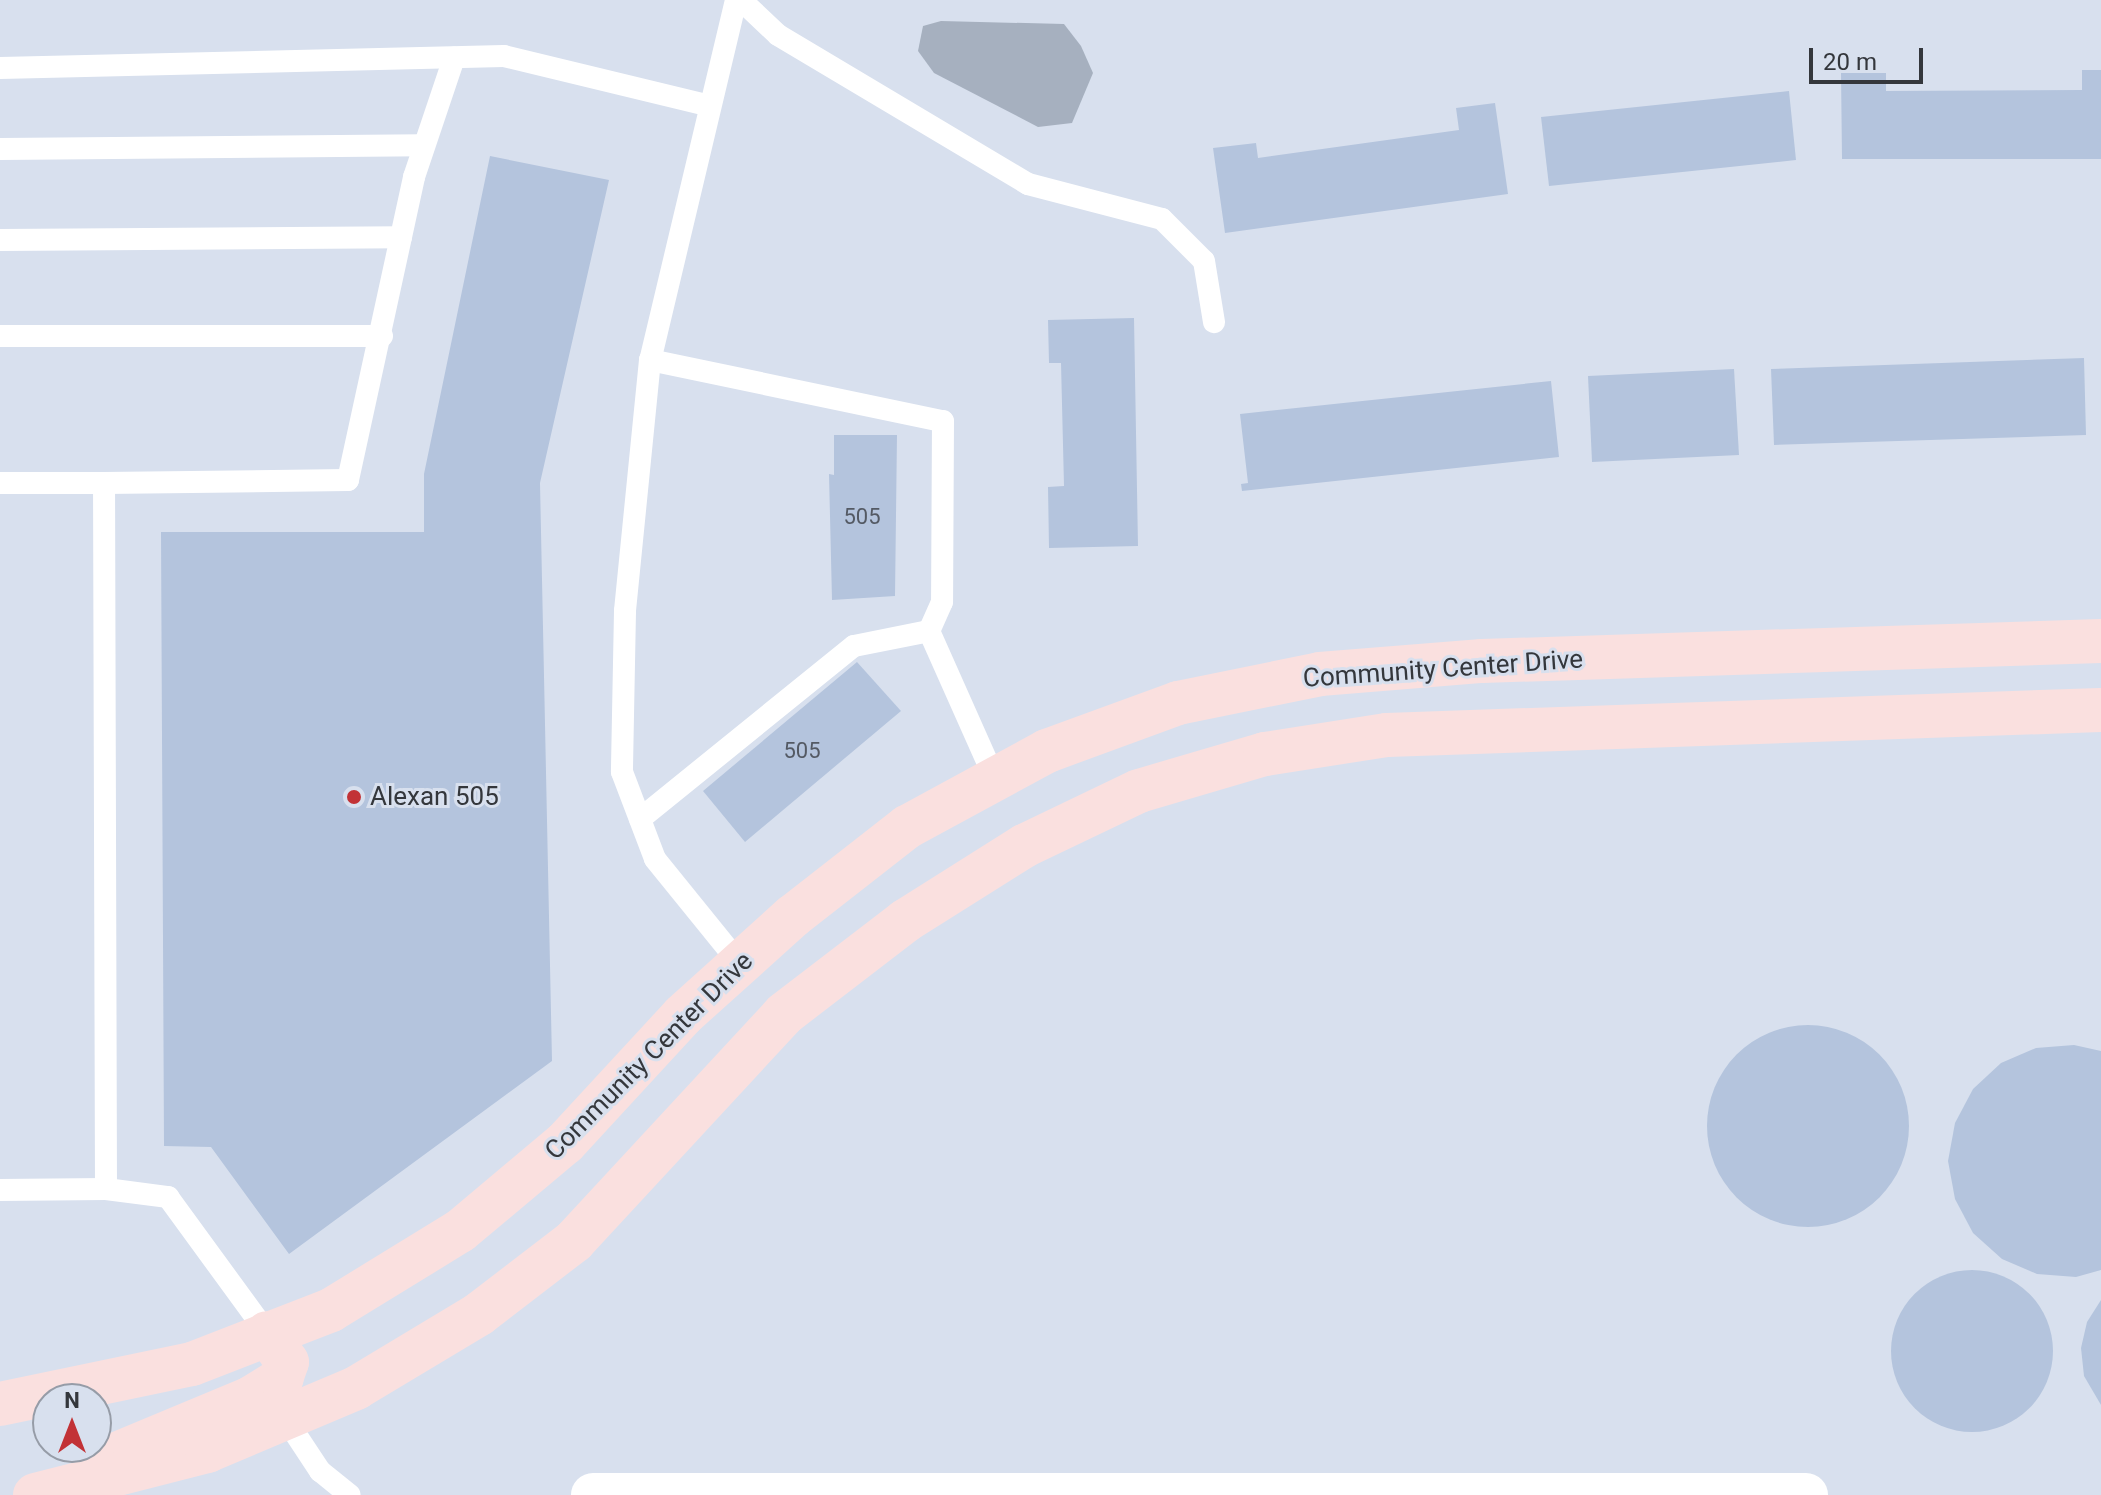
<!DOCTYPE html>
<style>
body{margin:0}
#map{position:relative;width:2101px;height:1495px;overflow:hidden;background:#d8e0ee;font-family:Roboto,sans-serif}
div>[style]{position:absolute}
.green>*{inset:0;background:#a6b0bf}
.building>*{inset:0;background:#b4c4dd}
.round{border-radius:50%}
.lane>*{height:22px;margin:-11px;padding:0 11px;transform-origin:11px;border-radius:11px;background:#fff}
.street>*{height:44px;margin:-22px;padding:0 22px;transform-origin:22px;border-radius:22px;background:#fff}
.secondary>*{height:44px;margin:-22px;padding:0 22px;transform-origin:22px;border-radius:22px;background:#fae0df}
.dots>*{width:22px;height:22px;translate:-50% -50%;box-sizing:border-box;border:4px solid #d8e0ee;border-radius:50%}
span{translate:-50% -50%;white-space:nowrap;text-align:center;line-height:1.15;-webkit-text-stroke:6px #d8e0ee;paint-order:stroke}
.number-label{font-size:22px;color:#545a64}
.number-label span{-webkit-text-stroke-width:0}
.street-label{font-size:26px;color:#34373c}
.poi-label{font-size:26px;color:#34373c}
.left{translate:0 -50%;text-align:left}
.north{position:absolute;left:32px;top:1383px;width:80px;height:80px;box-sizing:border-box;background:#d8e0ee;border:2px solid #969ca7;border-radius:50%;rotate:0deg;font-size:22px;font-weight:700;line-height:32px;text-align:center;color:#34373c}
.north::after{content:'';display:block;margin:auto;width:28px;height:36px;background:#c23236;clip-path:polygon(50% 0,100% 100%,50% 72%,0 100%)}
.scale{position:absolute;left:1809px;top:48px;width:114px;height:36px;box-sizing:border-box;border:4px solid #34373c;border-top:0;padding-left:10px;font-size:24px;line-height:28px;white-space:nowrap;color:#34373c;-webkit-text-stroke:6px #d8e0ee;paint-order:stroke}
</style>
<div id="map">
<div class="green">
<div style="clip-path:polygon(941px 21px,1064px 24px,1081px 46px,1093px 73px,1072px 123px,1038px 127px,934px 73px,918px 51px,923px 26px)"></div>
</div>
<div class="building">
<div style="clip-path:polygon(2082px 70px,2101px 70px,2101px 159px,1842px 159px,1841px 73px,1886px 73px,1886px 91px,2082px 90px)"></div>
<div style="clip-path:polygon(1789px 91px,1796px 160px,1549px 186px,1541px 117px)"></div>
<div style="clip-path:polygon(1495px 103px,1508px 194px,1225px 233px,1213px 148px,1256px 143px,1258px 158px,1459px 130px,1456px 108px)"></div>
<div style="clip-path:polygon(490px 156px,609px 180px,540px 483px,552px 1061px,289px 1254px,211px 1147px,164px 1146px,161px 532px,424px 532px,424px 474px)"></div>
<div style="clip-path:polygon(1134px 318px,1138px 546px,1049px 548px,1048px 487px,1064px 486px,1061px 363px,1049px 363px,1048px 320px)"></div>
<div style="clip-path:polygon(2084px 358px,2086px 435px,1774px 445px,1771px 369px)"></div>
<div style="clip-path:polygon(1734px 369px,1739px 455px,1592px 462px,1588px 376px)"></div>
<div style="clip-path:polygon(1551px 381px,1559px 457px,1242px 491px,1241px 484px,1248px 483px,1240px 414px)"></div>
<div style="clip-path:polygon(834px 435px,897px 435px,895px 596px,832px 600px,829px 474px,834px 475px)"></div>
<div style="clip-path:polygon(857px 662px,901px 711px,745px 842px,703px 791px)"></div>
<div class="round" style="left:1707px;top:1025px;width:202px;height:202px"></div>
<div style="clip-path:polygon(2074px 1045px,2101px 1051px,2101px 1270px,2076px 1277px,2037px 1274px,2002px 1259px,1973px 1233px,1955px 1199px,1948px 1161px,1955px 1123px,1973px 1089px,2001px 1063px,2036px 1048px)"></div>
<div class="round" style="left:1891px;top:1270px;width:162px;height:162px"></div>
<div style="clip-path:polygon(2101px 1300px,2101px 1405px,2084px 1376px,2081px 1348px,2087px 1322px)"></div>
</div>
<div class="lane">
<div style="left:736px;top:0;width:370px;rotate:103.4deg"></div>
<div style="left:650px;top:360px;width:252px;rotate:95.7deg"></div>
<div style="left:625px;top:611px;width:161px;rotate:91.1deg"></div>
<div style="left:622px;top:772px;width:93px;rotate:69.2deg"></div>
<div style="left:655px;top:859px;width:135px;rotate:51deg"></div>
<div style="left:741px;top:0;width:51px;rotate:43.4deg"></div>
<div style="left:778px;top:35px;width:291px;rotate:30.8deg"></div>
<div style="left:1028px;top:184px;width:138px;rotate:14.6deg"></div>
<div style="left:1162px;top:219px;width:59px;rotate:45deg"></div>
<div style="left:1204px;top:261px;width:62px;rotate:80.7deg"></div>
<div style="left:0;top:68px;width:504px;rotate:-1.36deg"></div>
<div style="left:504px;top:56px;width:212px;rotate:13.6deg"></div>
<div style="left:0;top:149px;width:423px;rotate:-0.5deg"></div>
<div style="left:0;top:240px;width:401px;rotate:-0.4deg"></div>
<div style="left:0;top:336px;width:382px"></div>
<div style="left:650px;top:360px;width:299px;rotate:11.8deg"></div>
<div style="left:943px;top:421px;width:181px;rotate:90.3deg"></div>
<div style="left:942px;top:602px;width:32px;rotate:114deg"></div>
<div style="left:0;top:483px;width:104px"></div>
<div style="left:640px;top:819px;width:275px;rotate:-39deg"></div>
<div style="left:854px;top:646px;width:76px;rotate:-11.3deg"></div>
<div style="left:929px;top:631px;width:162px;rotate:66deg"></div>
<div style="left:106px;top:1189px;width:63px;rotate:7.4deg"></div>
<div style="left:168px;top:1197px;width:168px;rotate:53.9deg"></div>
<div style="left:0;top:1190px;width:106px;rotate:-0.5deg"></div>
<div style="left:106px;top:1189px;width:706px;rotate:-90.16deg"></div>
<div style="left:104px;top:483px;width:244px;rotate:-0.7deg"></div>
<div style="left:348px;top:480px;width:310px;rotate:-77.7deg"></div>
<div style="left:414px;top:177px;width:126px;rotate:-71.4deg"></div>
<div style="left:285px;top:1418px;width:64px;rotate:56.6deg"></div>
<div style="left:320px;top:1471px;width:38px;rotate:39deg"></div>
</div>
<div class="street">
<div style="left:593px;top:1495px;width:1213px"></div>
</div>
<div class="secondary">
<div style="left:0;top:1404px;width:196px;rotate:-11.8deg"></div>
<div style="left:192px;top:1364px;width:149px;rotate:-21.2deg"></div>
<div style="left:331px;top:1310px;width:151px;rotate:-31.5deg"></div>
<div style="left:460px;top:1231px;width:137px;rotate:-40deg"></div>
<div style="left:565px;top:1143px;width:174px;rotate:-47.3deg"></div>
<div style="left:683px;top:1015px;width:148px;rotate:-42deg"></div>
<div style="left:793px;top:916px;width:145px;rotate:-38deg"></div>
<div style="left:907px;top:827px;width:159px;rotate:-28.5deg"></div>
<div style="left:1047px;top:751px;width:140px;rotate:-20.1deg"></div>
<div style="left:1178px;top:703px;width:145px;rotate:-11.5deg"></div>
<div style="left:1320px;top:674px;width:163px;rotate:-4.6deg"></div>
<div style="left:1482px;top:661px;width:619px;rotate:-1.85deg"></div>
<div style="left:107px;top:1458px;width:156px;rotate:-22.6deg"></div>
<div style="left:251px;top:1398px;width:36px;rotate:-32deg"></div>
<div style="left:281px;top:1379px;width:18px;rotate:-71deg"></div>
<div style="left:287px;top:1362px;width:35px;rotate:-125deg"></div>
<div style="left:35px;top:1495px;width:178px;rotate:-14.3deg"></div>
<div style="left:207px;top:1451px;width:162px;rotate:-22.9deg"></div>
<div style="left:356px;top:1388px;width:144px;rotate:-31deg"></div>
<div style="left:479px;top:1314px;width:120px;rotate:-37.5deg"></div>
<div style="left:574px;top:1241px;width:309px;rotate:-47.2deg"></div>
<div style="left:784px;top:1014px;width:153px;rotate:-37.5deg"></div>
<div style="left:905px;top:921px;width:141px;rotate:-32.2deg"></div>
<div style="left:1024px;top:846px;width:127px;rotate:-25.6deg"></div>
<div style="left:1139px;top:791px;width:131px;rotate:-16.4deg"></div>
<div style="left:1265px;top:754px;width:123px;rotate:-8.9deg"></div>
<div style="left:1387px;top:735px;width:714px;rotate:-2.01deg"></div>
</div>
<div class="dots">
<div style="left:354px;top:797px;background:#c23236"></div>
</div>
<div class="number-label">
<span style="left:862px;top:517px">505</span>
<span style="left:802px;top:751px">505</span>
</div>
<div class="street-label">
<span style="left:1443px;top:669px;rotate:-4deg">Community Center Drive</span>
<span style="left:649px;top:1056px;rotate:-45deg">Community Center Drive</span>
</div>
<div class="poi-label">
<span class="left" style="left:370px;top:797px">Alexan 505</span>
</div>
<div class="north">N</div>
<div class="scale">20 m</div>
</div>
